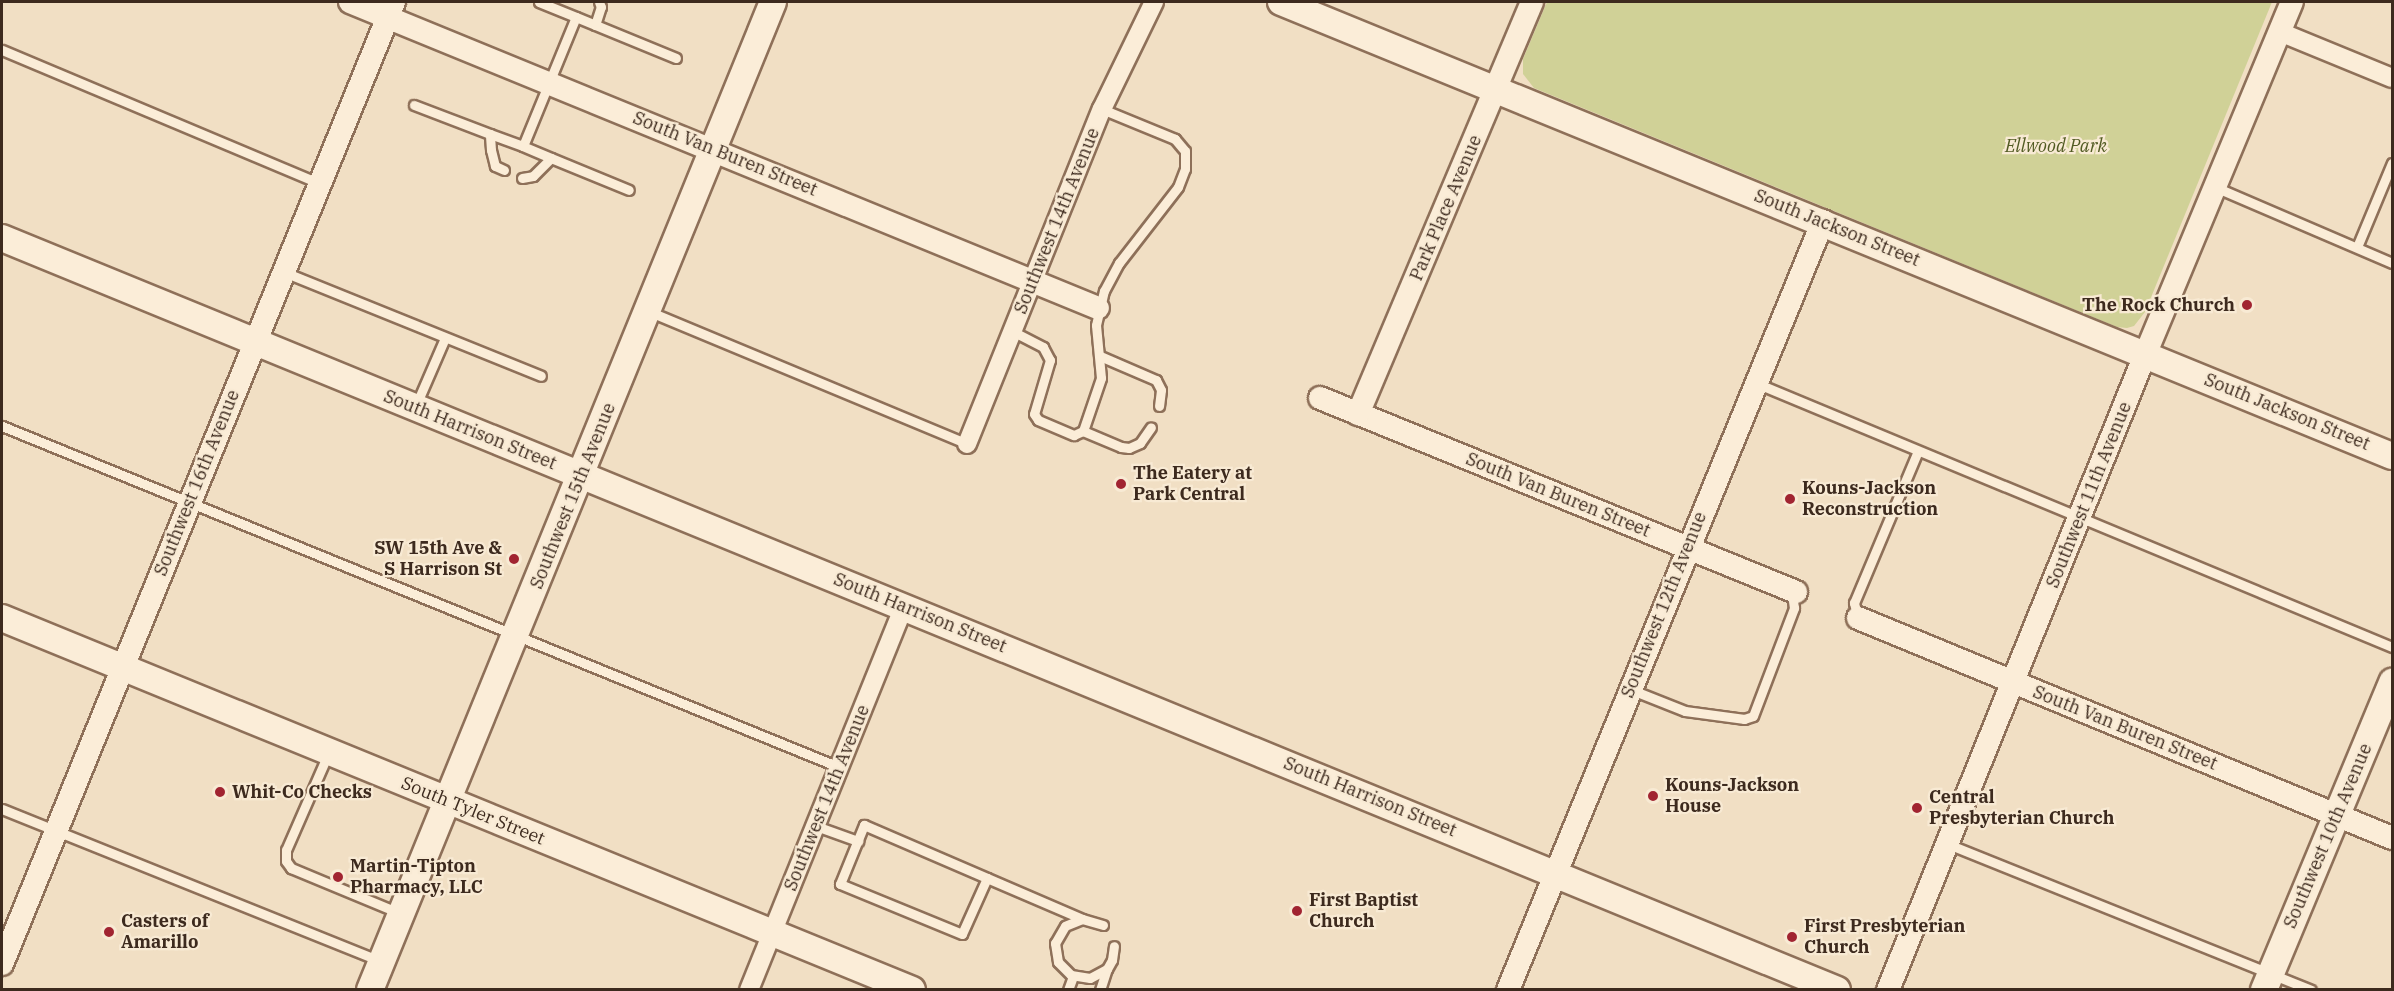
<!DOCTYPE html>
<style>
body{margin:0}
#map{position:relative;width:2394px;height:991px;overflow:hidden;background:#f1dfc4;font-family:"IBM Plex Serif",serif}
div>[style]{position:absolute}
.green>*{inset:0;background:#d0d197}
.roads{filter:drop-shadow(2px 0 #8e7059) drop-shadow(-2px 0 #8e7059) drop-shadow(0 2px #8e7059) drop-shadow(0 -2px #8e7059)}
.service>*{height:9px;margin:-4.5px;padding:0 4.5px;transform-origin:4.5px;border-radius:4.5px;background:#fbedd8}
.minor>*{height:18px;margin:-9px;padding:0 9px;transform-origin:9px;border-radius:9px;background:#fbedd8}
.tertiary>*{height:22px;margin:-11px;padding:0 11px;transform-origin:11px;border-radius:11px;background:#fbedd8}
.secondary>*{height:26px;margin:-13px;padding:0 13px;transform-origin:13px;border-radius:13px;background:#fbedd8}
.dots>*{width:16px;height:16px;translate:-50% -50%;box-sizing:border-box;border:3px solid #f8ead4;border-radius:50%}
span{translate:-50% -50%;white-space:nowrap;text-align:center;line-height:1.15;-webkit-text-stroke:4.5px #f8ead4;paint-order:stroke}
.park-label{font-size:18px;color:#525b23;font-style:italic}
.street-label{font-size:18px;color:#3d2a1e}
.poi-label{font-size:18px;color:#3d2a1e;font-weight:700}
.right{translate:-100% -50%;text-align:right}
.left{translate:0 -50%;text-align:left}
.frame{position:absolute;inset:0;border:3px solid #3d2a1e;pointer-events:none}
</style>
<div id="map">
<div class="green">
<div style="clip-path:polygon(1547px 2px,2272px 2px,2145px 312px,2134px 326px,2127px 328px,2117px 327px,1534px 88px,1523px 74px,1523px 59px)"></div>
</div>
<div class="roads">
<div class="service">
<div style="left:576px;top:17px;width:108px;rotate:22.3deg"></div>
<div style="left:595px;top:25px;width:19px;rotate:-72deg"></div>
<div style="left:601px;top:7px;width:5px;rotate:-112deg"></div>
<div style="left:2px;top:50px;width:345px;rotate:22.8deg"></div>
<div style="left:414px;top:105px;width:81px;rotate:20.9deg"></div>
<div style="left:551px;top:158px;width:84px;rotate:22.3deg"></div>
<div style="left:504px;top:170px;width:10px;rotate:-156deg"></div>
<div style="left:495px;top:166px;width:16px;rotate:-104deg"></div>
<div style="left:491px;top:150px;width:16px;rotate:-94deg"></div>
<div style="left:490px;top:134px;width:35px;rotate:20deg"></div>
<div style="left:523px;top:146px;width:139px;rotate:-67.7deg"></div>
<div style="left:576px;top:17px;width:40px;rotate:-158deg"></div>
<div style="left:522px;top:178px;width:11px;rotate:-10deg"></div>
<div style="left:533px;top:176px;width:25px;rotate:-45deg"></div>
<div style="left:551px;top:158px;width:30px;rotate:-157deg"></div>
<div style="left:2215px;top:187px;width:193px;rotate:23.2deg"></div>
<div style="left:2357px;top:247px;width:91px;rotate:-67.4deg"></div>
<div style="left:284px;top:272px;width:277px;rotate:22deg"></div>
<div style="left:648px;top:311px;width:346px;rotate:22.6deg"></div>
<div style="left:1012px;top:331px;width:35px;rotate:27deg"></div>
<div style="left:1043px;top:347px;width:15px;rotate:62deg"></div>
<div style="left:1050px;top:360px;width:56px;rotate:106.5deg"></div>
<div style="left:1034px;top:414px;width:7px;rotate:56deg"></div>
<div style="left:1038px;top:420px;width:39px;rotate:23deg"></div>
<div style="left:1074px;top:435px;width:10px;rotate:-24deg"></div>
<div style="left:1083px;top:431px;width:56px;rotate:-71.2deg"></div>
<div style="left:1101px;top:378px;width:53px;rotate:-95.4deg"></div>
<div style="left:1096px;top:325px;width:35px;rotate:-77deg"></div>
<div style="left:1104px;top:291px;width:32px;rotate:-62deg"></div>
<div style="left:1119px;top:263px;width:96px;rotate:-52.2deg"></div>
<div style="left:1178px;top:187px;width:19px;rotate:-69deg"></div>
<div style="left:1185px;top:169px;width:18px;rotate:-90deg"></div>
<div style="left:1185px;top:151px;width:16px;rotate:-130deg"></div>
<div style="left:1175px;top:139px;width:79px;rotate:-157.7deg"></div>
<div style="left:1100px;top:356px;width:61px;rotate:23.2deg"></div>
<div style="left:1156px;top:380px;width:11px;rotate:63deg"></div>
<div style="left:1161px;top:390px;width:16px;rotate:97deg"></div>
<div style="left:1756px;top:383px;width:689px;rotate:22.54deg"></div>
<div style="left:416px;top:405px;width:73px;rotate:-66.6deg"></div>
<div style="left:2px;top:426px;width:904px;rotate:22.17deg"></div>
<div style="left:1083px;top:431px;width:41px;rotate:22.8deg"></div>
<div style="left:1121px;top:447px;width:8px;rotate:7deg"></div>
<div style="left:1129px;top:448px;width:12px;rotate:-24deg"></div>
<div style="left:1140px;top:443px;width:19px;rotate:-55deg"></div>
<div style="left:1858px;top:618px;width:16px;rotate:-105deg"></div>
<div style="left:1854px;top:603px;width:165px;rotate:-67.2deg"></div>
<div style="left:1632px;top:690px;width:57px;rotate:21.6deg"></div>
<div style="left:1685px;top:711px;width:60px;rotate:7.7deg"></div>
<div style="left:1744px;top:719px;width:9px;rotate:-18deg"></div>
<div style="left:1753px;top:716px;width:116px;rotate:-69.2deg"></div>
<div style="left:1794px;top:608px;width:15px;rotate:-98deg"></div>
<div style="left:328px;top:754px;width:105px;rotate:113.6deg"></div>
<div style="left:286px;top:850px;width:11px;rotate:90deg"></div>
<div style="left:286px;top:861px;width:9px;rotate:54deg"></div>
<div style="left:291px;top:868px;width:117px;rotate:22.6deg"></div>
<div style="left:2px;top:809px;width:408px;rotate:21.9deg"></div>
<div style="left:816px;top:826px;width:45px;rotate:19.7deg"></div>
<div style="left:1948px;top:844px;width:391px;rotate:21.9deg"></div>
<div style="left:987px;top:878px;width:61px;rotate:114.1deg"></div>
<div style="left:962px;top:934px;width:132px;rotate:-157.7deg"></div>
<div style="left:840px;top:884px;width:64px;rotate:-67.9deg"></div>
<div style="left:864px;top:825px;width:134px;rotate:23.3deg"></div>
<div style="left:987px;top:878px;width:103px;rotate:23.3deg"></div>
<div style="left:1103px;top:925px;width:22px;rotate:-164deg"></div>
<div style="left:1082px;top:919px;width:18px;rotate:158deg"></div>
<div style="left:1065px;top:926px;width:20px;rotate:120deg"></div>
<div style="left:1055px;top:943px;width:19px;rotate:81deg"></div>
<div style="left:1058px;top:962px;width:18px;rotate:45deg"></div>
<div style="left:1071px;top:975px;width:19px;rotate:9deg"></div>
<div style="left:1090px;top:978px;width:19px;rotate:-28deg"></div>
<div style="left:1107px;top:969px;width:10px;rotate:-61deg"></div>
<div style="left:1112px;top:960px;width:14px;rotate:-82deg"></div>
<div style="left:1068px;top:990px;width:15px;rotate:-70deg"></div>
<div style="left:1100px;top:990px;width:22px;rotate:-72deg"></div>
</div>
<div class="minor">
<div style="left:2280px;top:32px;width:121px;rotate:22.3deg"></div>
<div style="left:967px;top:444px;width:361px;rotate:-68.1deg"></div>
<div style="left:1102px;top:109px;width:119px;rotate:-64.1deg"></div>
<div style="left:749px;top:990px;width:413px;rotate:-68deg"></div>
</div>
<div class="tertiary">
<div style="left:350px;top:2px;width:808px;rotate:22.25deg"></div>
<div style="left:1320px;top:398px;width:514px;rotate:22.17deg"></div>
<div style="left:1358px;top:414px;width:447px;rotate:-67.1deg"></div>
<div style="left:1858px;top:618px;width:578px;rotate:22.39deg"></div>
<div style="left:2px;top:964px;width:1039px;rotate:-67.83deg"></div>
<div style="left:1508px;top:990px;width:831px;rotate:-67.72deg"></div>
<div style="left:1888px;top:990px;width:685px;rotate:-67.97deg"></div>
<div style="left:2145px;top:355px;width:382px;rotate:-67.4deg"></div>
</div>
<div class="secondary">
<div style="left:1281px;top:2px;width:1200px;rotate:22.23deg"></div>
<div style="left:2px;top:238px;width:1983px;rotate:22.28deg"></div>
<div style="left:2px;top:618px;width:983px;rotate:22.23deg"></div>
<div style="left:370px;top:990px;width:1067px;rotate:-67.81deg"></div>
<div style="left:2264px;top:990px;width:334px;rotate:-67.4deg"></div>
</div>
</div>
<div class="dots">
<div style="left:2247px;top:305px;background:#a12431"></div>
<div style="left:1121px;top:484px;background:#a12431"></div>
<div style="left:1790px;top:499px;background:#a12431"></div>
<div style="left:514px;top:559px;background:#a12431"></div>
<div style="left:220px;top:792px;background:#a12431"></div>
<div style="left:1653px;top:796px;background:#a12431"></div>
<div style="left:1917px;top:808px;background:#a12431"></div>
<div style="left:338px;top:877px;background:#a12431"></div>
<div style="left:1297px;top:911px;background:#a12431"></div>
<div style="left:109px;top:932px;background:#a12431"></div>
<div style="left:1792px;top:937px;background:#a12431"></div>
</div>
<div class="park-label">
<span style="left:2056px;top:146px">Ellwood Park</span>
</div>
<div class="street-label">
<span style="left:725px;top:154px;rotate:22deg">South Van Buren Street</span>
<span style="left:1446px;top:208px;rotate:-67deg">Park Place Avenue</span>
<span style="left:1057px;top:221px;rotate:-68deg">Southwest 14th Avenue</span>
<span style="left:1837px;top:228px;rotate:22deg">South Jackson Street</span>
<span style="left:2287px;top:412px;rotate:22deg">South Jackson Street</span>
<span style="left:470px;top:430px;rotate:22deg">South Harrison Street</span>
<span style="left:197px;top:483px;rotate:-68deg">Southwest 16th Avenue</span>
<span style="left:1558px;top:495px;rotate:22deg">South Van Buren Street</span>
<span style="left:2089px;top:495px;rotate:-68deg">Southwest 11th Avenue</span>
<span style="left:573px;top:496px;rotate:-68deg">Southwest 15th Avenue</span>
<span style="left:1664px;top:605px;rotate:-68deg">Southwest 12th Avenue</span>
<span style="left:920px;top:613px;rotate:22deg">South Harrison Street</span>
<span style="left:2125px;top:728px;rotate:22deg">South Van Buren Street</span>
<span style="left:1370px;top:797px;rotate:22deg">South Harrison Street</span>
<span style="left:827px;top:798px;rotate:-68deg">Southwest 14th Avenue</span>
<span style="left:473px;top:811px;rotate:22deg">South Tyler Street</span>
<span style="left:2328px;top:836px;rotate:-67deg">Southwest 10th Avenue</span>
</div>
<div class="poi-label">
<span class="right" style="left:2235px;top:305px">The Rock Church</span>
<span class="left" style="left:1133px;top:484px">The Eatery at<br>Park Central</span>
<span class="left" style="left:1802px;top:499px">Kouns-Jackson<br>Reconstruction</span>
<span class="right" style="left:502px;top:559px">SW 15th Ave &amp;<br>S Harrison St</span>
<span class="left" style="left:1665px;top:796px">Kouns-Jackson<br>House</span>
<span class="left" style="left:232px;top:792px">Whit-Co Checks</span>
<span class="left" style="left:1929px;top:808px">Central<br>Presbyterian Church</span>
<span class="left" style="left:350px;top:877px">Martin-Tipton<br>Pharmacy, LLC</span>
<span class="left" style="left:1309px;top:911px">First Baptist<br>Church</span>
<span class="left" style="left:121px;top:932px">Casters of<br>Amarillo</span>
<span class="left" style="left:1804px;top:937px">First Presbyterian<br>Church</span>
</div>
<div class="frame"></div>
</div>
